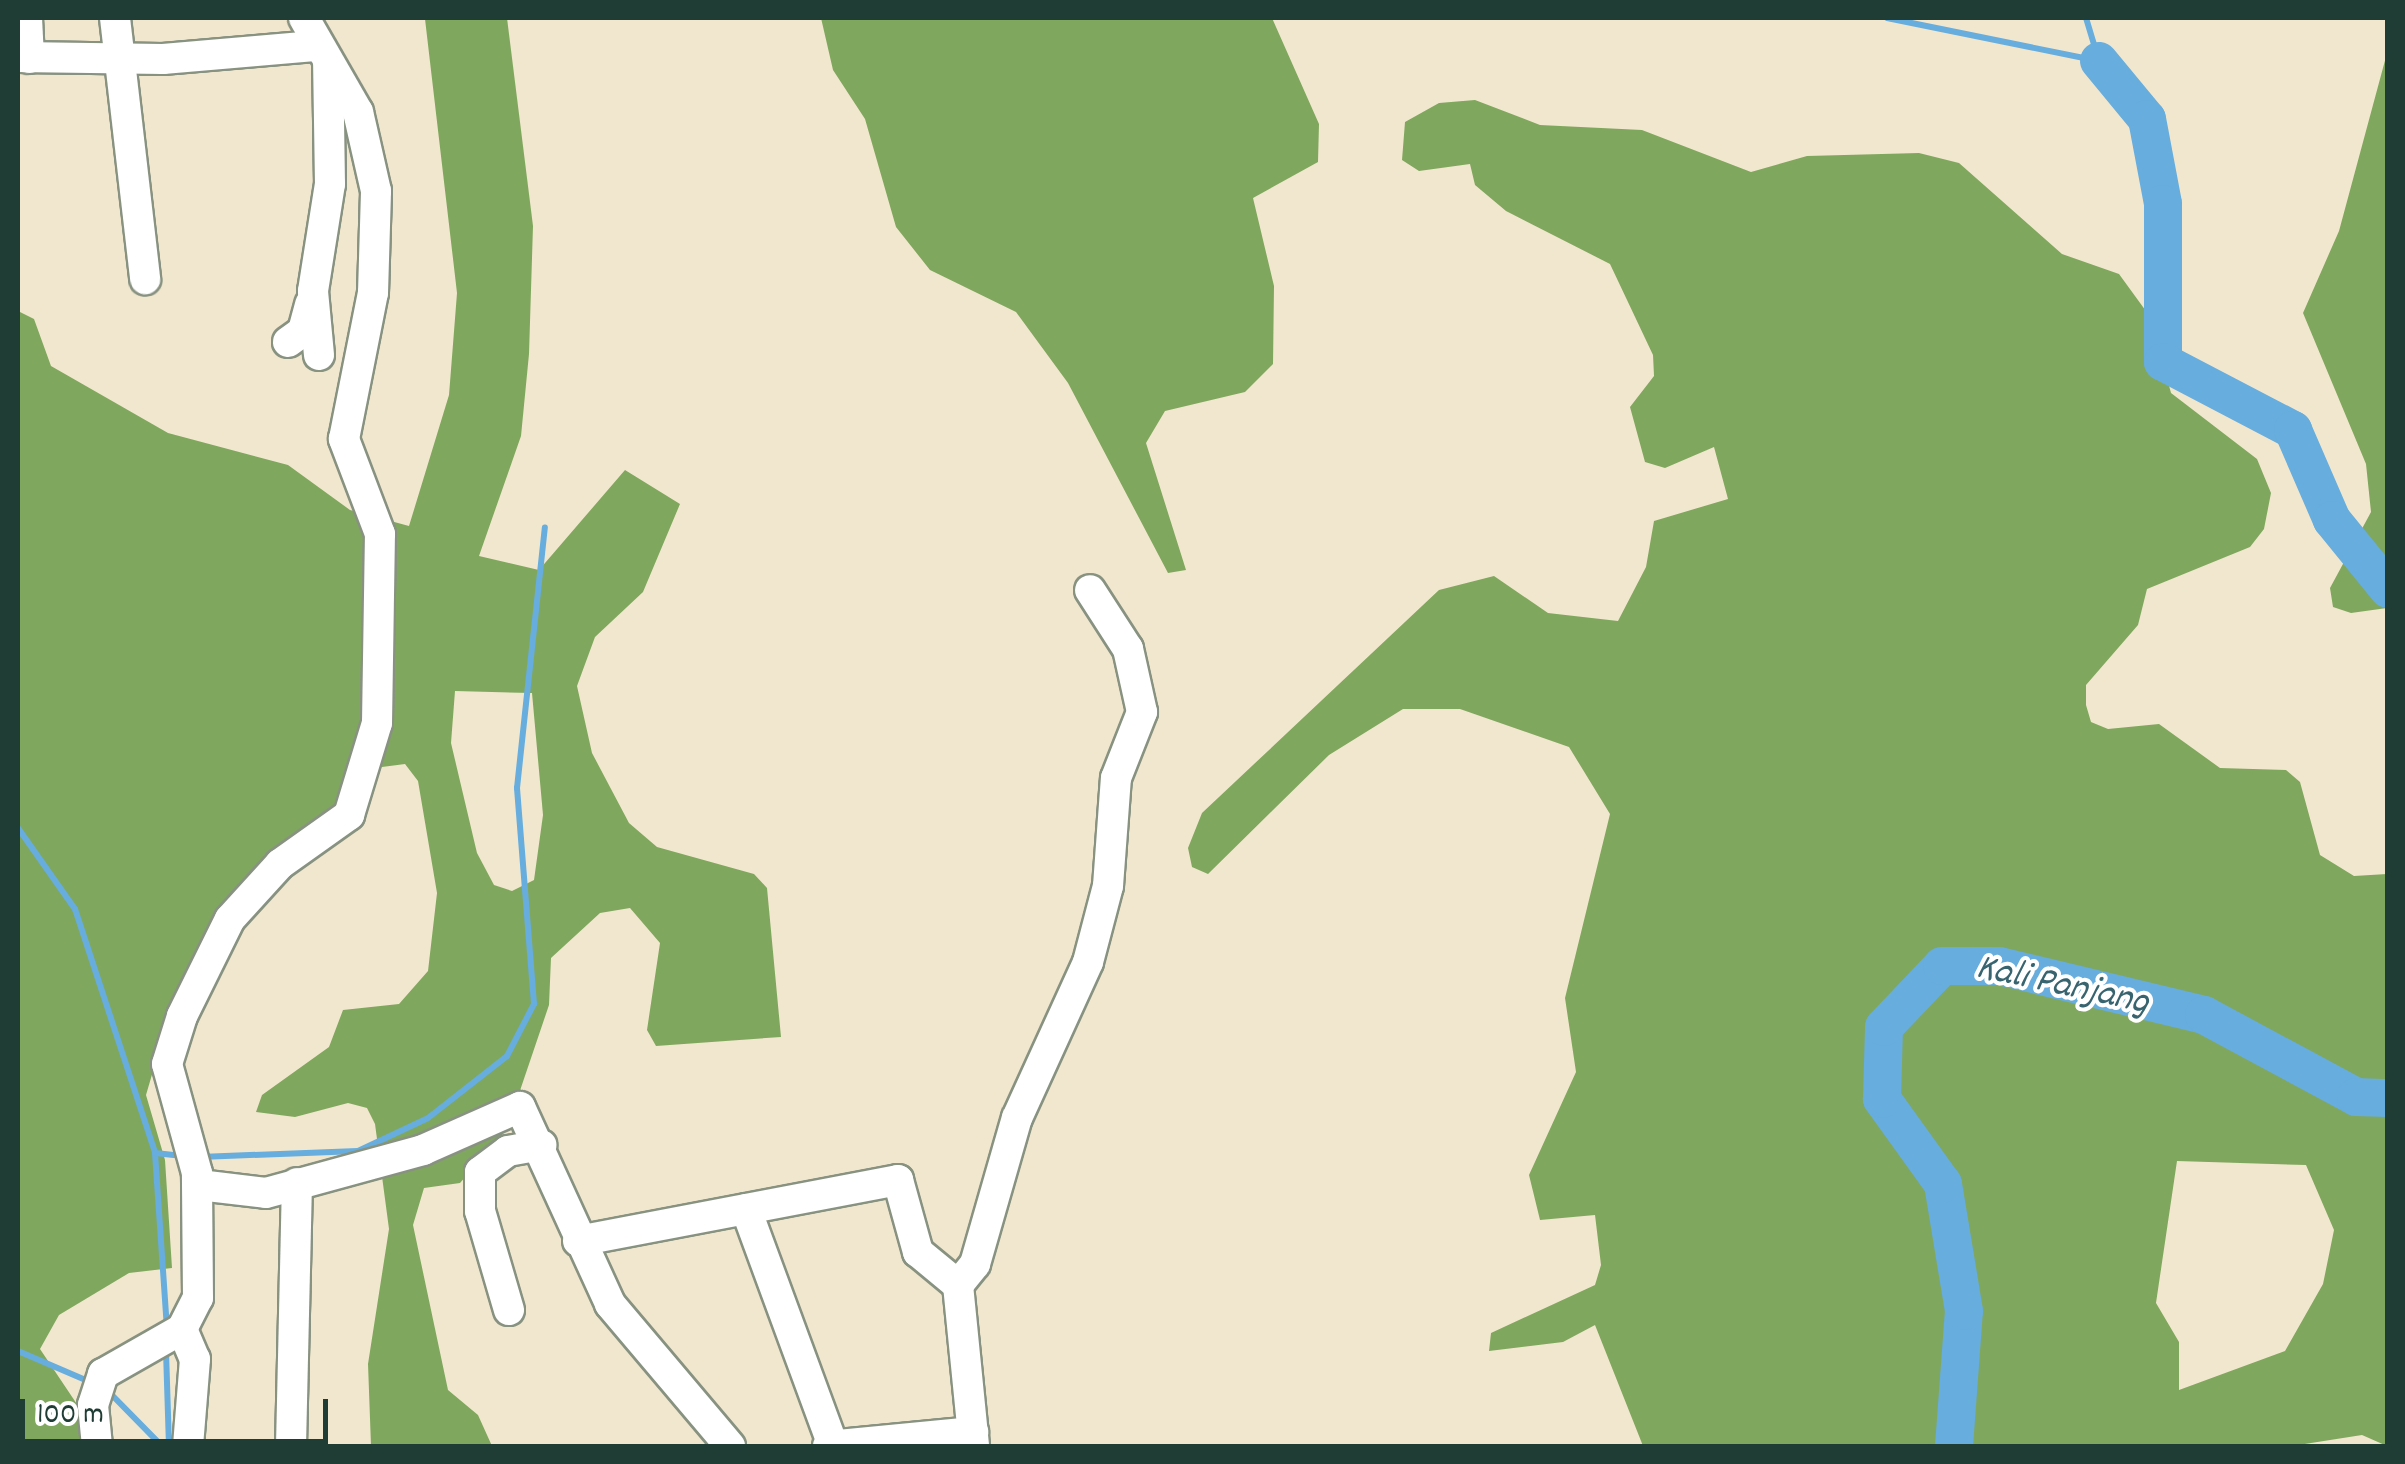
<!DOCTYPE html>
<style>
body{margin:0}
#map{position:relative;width:2405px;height:1464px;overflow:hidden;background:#f1e7ce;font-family:Dekko,sans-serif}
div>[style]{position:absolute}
.forest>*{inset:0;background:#80a75e}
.stream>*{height:6px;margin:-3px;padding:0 3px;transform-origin:3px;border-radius:3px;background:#67addd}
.river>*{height:38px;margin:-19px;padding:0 19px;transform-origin:19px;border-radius:19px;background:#67addd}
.roads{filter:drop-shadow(2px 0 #889281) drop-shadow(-2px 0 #889281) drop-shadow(0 2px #889281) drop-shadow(0 -2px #889281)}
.minor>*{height:30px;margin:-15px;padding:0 15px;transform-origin:15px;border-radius:15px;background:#fff}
span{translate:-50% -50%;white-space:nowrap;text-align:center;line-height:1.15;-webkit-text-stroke:8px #fff;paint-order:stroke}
.water-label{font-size:38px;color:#38646f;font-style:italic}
.frame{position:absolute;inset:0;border:20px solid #1f3d34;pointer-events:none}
.scale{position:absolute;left:20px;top:1399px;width:308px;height:45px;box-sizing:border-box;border:5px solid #1f3d34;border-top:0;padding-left:12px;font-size:30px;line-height:35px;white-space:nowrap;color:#1f3d34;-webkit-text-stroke:8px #fff;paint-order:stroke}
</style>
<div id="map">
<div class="forest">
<div style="clip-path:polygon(evenodd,507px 18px,533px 226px,529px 354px,521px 436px,479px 556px,539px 570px,625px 470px,680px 504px,643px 592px,595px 637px,577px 686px,592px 753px,629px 823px,657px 847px,754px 874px,767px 888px,781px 1037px,656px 1046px,647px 1030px,660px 943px,630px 908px,600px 913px,551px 958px,549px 1005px,507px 1129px,460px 1183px,424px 1188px,413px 1225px,448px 1390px,478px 1415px,492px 1446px,371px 1446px,368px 1364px,389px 1229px,375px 1124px,367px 1108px,348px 1103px,295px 1117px,256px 1112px,262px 1095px,329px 1047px,343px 1010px,399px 1004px,428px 971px,437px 893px,418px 781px,405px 764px,359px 770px,343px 811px,173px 1003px,146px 1095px,165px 1160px,172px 1268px,129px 1273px,59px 1315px,40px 1349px,105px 1446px,18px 1446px,18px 311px,34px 319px,51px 366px,168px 433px,288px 465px,350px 510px,409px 526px,449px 395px,457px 293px,425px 19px,507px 18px,455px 691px,532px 693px,543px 815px,534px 880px,512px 891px,494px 885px,477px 853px,451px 743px,455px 691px)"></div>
<div style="clip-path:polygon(821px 18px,1272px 18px,1319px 124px,1318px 162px,1253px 198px,1274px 286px,1273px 364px,1245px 392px,1165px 411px,1146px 443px,1186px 570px,1168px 573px,1068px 383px,1016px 312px,930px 270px,896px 227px,865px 119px,833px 70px)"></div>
<div style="clip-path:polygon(2387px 53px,2387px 608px,2351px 613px,2333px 607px,2330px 588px,2371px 512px,2366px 464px,2303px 313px,2339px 231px)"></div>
<div style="clip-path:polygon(evenodd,1475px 100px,1540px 125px,1642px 130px,1751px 172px,1807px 156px,1919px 153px,1959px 163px,2062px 254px,2119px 274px,2151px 318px,2171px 393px,2257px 459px,2271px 493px,2264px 529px,2250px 547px,2147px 589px,2138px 625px,2086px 685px,2086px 705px,2091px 722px,2108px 729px,2159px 724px,2220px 768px,2286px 770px,2300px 782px,2320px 855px,2354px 876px,2387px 874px,2387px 1446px,2362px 1435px,2292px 1446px,1643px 1446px,1595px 1325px,1563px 1342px,1489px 1351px,1491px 1333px,1595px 1285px,1601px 1265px,1595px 1215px,1540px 1220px,1529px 1175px,1576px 1072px,1565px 998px,1610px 814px,1569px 747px,1460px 709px,1403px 709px,1329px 755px,1208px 874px,1192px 867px,1188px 848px,1202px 813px,1439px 590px,1494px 576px,1548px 613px,1618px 621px,1646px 567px,1654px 521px,1728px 499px,1714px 447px,1665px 468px,1645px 462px,1630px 407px,1654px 376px,1653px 355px,1610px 264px,1506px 211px,1475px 185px,1470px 164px,1419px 171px,1402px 160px,1405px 122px,1439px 103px,1475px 100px,2177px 1161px,2306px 1165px,2334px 1230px,2323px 1284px,2285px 1351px,2179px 1390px,2179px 1342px,2156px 1303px,2177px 1161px)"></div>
</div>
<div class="stream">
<div style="left:1887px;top:18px;width:216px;rotate:11.5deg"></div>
<div style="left:2099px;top:61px;width:45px;rotate:-106.8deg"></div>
<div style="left:2384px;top:585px;width:4px;rotate:-14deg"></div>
<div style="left:18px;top:828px;width:99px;rotate:54.9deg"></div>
<div style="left:75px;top:909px;width:257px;rotate:71.8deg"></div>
<div style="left:155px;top:1153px;width:176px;rotate:86.1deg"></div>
<div style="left:155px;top:1153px;width:28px;rotate:6deg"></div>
<div style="left:200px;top:1157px;width:158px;rotate:-2.2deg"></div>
<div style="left:358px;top:1151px;width:77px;rotate:-25.2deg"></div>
<div style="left:428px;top:1118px;width:100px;rotate:-38.1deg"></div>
<div style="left:507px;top:1056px;width:59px;rotate:-62.6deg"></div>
<div style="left:534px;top:1004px;width:217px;rotate:-94.5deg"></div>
<div style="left:517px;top:788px;width:262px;rotate:-83.9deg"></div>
<div style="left:18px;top:1351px;width:78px;rotate:23.3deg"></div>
<div style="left:166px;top:1351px;width:95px;rotate:88.2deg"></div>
<div style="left:106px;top:1389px;width:80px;rotate:45.5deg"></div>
</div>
<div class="river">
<div style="left:2099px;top:61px;width:75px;rotate:50.4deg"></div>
<div style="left:2147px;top:119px;width:86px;rotate:79.3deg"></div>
<div style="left:2163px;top:204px;width:158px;rotate:90deg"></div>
<div style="left:2163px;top:362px;width:147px;rotate:27.6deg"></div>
<div style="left:2293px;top:430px;width:98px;rotate:66.6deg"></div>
<div style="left:2332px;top:520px;width:89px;rotate:50.9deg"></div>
<div style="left:1954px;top:1446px;width:135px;rotate:-85.8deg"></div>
<div style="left:1964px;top:1311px;width:129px;rotate:-99.4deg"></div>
<div style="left:1943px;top:1184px;width:105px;rotate:-125.7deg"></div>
<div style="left:1882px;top:1099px;width:72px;rotate:-88.4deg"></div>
<div style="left:1884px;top:1027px;width:84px;rotate:-46.4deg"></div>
<div style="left:1942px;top:966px;width:57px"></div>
<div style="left:1999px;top:966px;width:211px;rotate:13.4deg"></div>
<div style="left:2204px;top:1015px;width:173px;rotate:28.3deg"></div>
<div style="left:2356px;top:1097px;width:32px;rotate:2deg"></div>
</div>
<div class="roads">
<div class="minor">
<div style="left:27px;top:18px;width:40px;rotate:87.1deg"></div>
<div style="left:115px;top:18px;width:263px;rotate:83.4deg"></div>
<div style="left:18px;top:57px;width:145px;rotate:0.8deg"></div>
<div style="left:163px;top:59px;width:152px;rotate:-4.9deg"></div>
<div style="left:288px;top:342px;width:19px;rotate:-36deg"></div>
<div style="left:303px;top:331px;width:28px;rotate:-75deg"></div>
<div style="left:319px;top:355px;width:64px;rotate:-95.4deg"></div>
<div style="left:313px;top:291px;width:108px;rotate:-81deg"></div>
<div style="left:330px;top:184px;width:121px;rotate:-90.9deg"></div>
<div style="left:199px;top:1185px;width:67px;rotate:6.8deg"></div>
<div style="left:266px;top:1193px;width:163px;rotate:-15.3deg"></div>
<div style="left:423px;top:1150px;width:106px;rotate:-23.9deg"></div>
<div style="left:520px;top:1107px;width:217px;rotate:65.4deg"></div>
<div style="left:610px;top:1304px;width:186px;rotate:49.8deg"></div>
<div style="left:746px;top:1209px;width:252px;rotate:69.8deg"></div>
<div style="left:578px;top:1241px;width:326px;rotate:-10.8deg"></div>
<div style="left:898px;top:1180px;width:75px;rotate:74.5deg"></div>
<div style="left:918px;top:1252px;width:52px;rotate:39.5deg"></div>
<div style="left:958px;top:1285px;width:162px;rotate:84.3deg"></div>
<div style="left:958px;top:1285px;width:27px;rotate:-51deg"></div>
<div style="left:975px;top:1264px;width:152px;rotate:-74deg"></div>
<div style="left:1017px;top:1118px;width:171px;rotate:-65.5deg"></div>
<div style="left:1088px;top:962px;width:79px;rotate:-75.3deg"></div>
<div style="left:1108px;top:886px;width:108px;rotate:-85.8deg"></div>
<div style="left:1116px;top:778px;width:71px;rotate:-68.5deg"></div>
<div style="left:1142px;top:712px;width:65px;rotate:-102.5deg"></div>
<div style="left:1128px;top:649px;width:70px;rotate:-122.8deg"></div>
<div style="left:509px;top:1310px;width:103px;rotate:-106.3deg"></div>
<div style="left:480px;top:1211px;width:39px;rotate:-90deg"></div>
<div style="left:480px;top:1172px;width:35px;rotate:-37deg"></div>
<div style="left:508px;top:1151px;width:34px;rotate:-10deg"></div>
<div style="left:182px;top:1329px;width:33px;rotate:67deg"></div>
<div style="left:195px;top:1359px;width:87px;rotate:94.6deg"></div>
<div style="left:97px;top:1446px;width:41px;rotate:-95.6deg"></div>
<div style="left:93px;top:1405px;width:33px;rotate:-72deg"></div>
<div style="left:103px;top:1374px;width:91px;rotate:-29.7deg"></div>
<div style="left:182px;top:1329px;width:35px;rotate:-63deg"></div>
<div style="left:198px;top:1298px;width:125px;rotate:-90.5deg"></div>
<div style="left:197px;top:1173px;width:113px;rotate:-105.4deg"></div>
<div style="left:167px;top:1064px;width:50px;rotate:-72.6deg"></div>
<div style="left:182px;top:1016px;width:108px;rotate:-63.7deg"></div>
<div style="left:230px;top:919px;width:74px;rotate:-47.7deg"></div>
<div style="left:280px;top:864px;width:85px;rotate:-35.4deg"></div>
<div style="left:349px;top:815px;width:96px;rotate:-73.1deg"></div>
<div style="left:377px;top:723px;width:189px;rotate:-89.1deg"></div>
<div style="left:380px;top:534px;width:102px;rotate:-110.8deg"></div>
<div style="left:344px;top:439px;width:149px;rotate:-78.8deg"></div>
<div style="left:373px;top:293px;width:102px;rotate:-88.3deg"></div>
<div style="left:376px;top:191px;width:81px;rotate:-102.8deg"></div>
<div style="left:358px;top:112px;width:108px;rotate:-119.9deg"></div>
<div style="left:291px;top:1446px;width:263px;rotate:-88.7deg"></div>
<div style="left:828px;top:1446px;width:146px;rotate:-5.5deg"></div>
</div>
</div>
<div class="water-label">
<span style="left:2062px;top:987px;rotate:12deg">Kali Panjang</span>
</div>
<div class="frame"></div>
<div class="scale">100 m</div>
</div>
